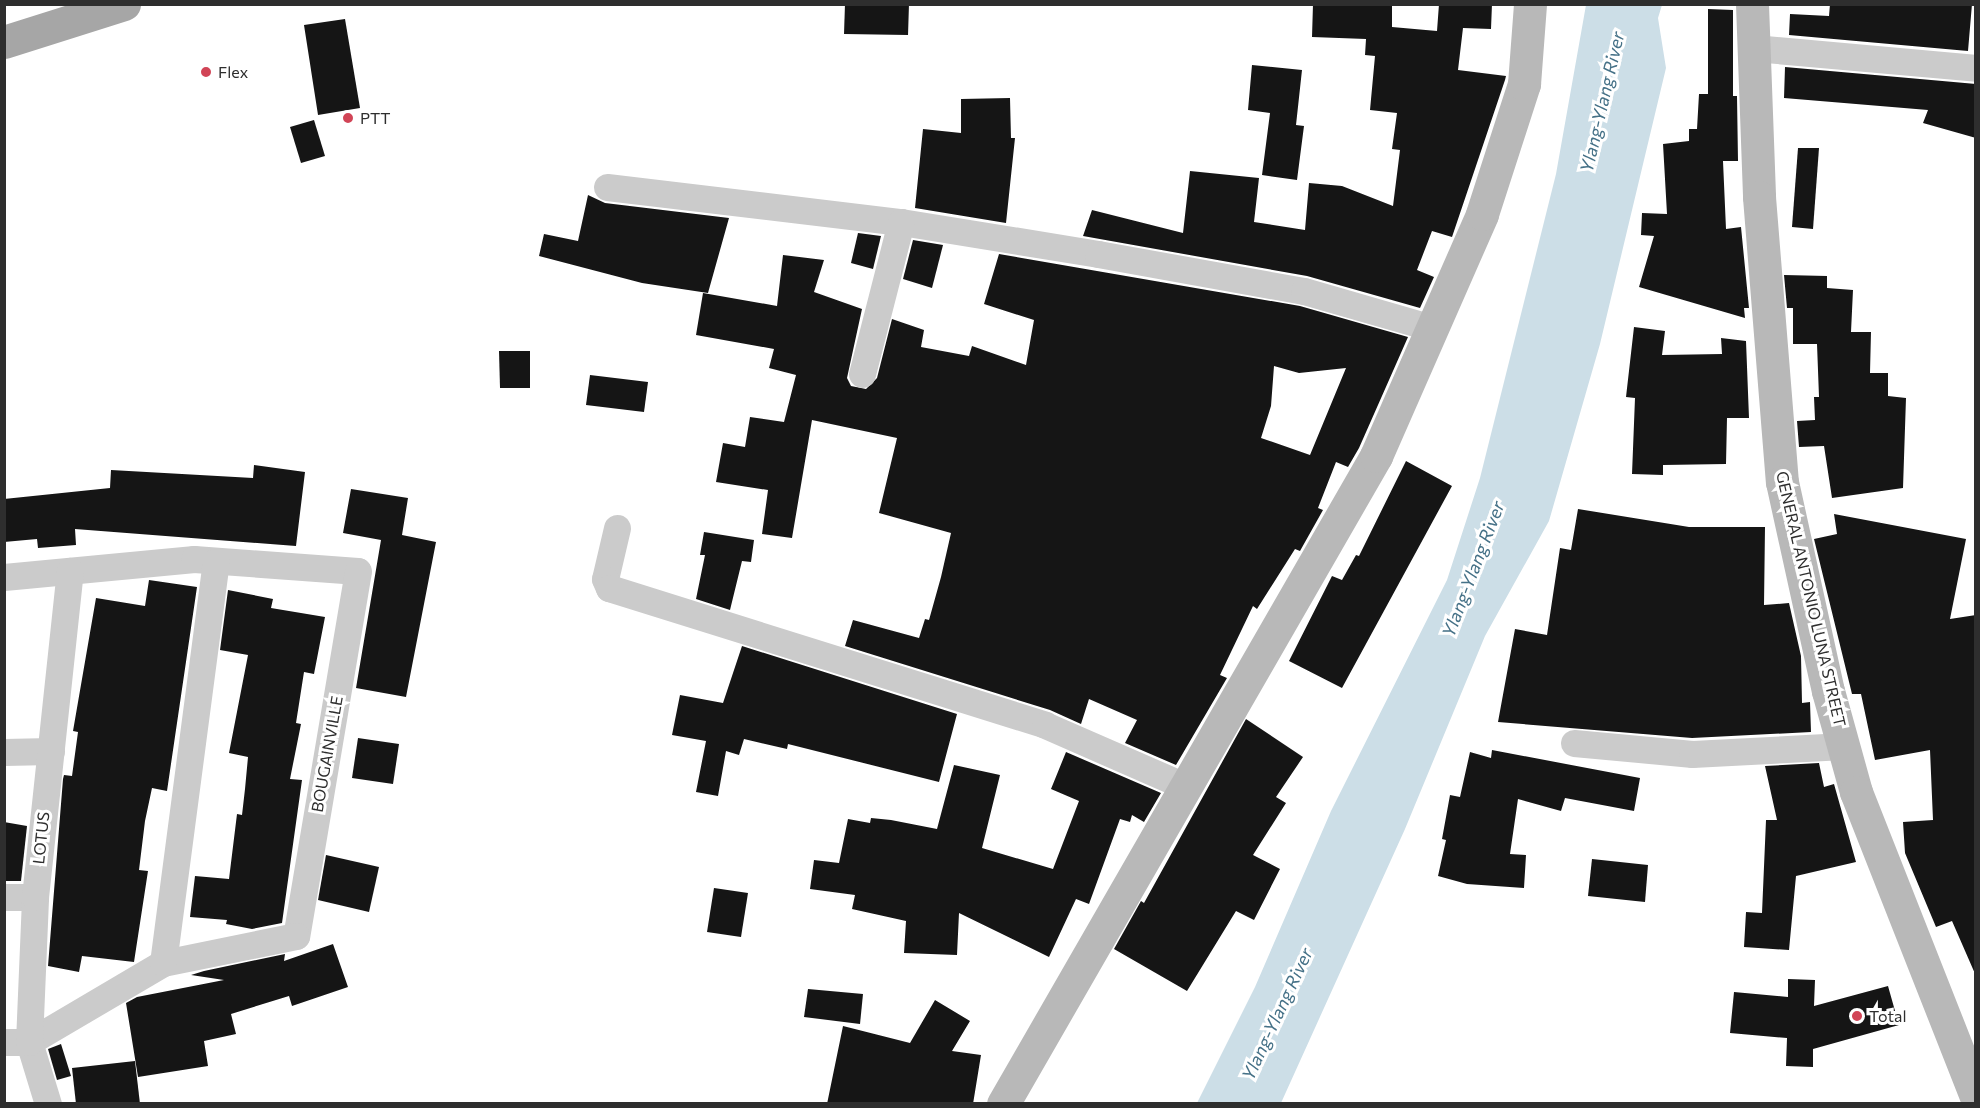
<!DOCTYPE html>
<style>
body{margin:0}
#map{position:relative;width:1980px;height:1108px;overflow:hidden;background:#fff;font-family:Commissioner,sans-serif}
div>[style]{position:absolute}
.water>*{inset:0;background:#ccdee7}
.building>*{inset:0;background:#151515}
.street>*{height:27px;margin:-13.5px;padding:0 13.5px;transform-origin:13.5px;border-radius:13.5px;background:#cbcbcb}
.secondary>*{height:33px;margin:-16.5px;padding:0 16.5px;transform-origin:16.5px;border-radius:16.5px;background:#b8b8b8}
.primary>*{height:33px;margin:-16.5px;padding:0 16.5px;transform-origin:16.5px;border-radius:16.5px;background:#a6a6a6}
.dots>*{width:16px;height:16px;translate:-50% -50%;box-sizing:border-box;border:3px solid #fff;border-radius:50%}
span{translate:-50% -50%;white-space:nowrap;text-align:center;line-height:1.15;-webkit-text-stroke:6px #fff;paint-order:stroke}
.poi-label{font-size:16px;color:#2e2e2e}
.left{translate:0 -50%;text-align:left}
.street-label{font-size:16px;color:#2e2e2e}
.water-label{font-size:18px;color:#457187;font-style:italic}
.frame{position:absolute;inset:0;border:6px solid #2e2e2e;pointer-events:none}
</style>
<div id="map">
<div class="water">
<div style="clip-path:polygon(1586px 5px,1662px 5px,1658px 18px,1666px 68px,1600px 344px,1549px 521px,1485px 636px,1405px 829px,1281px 1103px,1197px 1103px,1255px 987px,1331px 811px,1447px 580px,1480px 478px,1556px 174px)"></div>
</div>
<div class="building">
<div style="clip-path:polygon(845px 4px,909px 4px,908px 35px,844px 34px)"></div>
<div style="clip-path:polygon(1313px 4px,1392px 4px,1392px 27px,1437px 31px,1439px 4px,1492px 4px,1491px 29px,1463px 28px,1458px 70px,1506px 76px,1505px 80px,1452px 237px,1432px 231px,1417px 270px,1434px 277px,1420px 308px,1307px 276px,1083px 236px,1092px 210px,1183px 233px,1190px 171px,1259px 178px,1254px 222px,1305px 230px,1309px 183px,1342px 186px,1393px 206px,1400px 150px,1392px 149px,1397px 113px,1370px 110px,1375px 56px,1365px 55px,1366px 39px,1312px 37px)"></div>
<div style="clip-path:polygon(1830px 4px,1972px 4px,1968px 51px,1789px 35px,1790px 14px,1829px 16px)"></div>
<div style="clip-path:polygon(1708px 9px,1733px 10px,1733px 96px,1737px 96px,1738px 161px,1723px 161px,1726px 229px,1741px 227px,1749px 308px,1744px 308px,1745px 318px,1639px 287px,1654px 236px,1641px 235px,1642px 213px,1667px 214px,1663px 144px,1689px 141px,1689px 129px,1697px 129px,1699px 94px,1708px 94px)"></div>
<div style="clip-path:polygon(345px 19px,360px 108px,318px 115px,304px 25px)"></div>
<div style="clip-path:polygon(1252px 65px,1302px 70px,1296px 125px,1304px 126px,1297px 180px,1262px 175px,1270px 113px,1248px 110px)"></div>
<div style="clip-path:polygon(1785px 67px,1976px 84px,1976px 138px,1923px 123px,1928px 110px,1784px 98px)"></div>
<div style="clip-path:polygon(1010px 98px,1011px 138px,1015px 138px,1006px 223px,915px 208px,923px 129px,961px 133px,961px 99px)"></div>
<div style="clip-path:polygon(314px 120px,325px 156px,301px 163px,290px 127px)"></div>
<div style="clip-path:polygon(1798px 148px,1819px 148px,1813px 229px,1792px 227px)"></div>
<div style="clip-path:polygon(588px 195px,605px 203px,729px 218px,708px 293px,642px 283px,539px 256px,544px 234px,578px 241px)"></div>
<div style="clip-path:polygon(858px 233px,881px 236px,873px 269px,851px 263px)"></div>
<div style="clip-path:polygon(913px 240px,943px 245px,932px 288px,903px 279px)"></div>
<div style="clip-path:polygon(evenodd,999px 254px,1300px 306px,1408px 337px,1359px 448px,1348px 467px,1336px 462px,1318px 508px,1323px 510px,1300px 551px,1295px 549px,1257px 609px,1253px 606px,1220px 675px,1227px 678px,1176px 765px,1125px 743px,1137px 720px,1089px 699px,1081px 724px,1050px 710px,845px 646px,853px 620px,919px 638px,925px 619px,929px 620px,941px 577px,951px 533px,879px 513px,897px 438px,812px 420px,792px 538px,762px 534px,768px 490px,716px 482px,723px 443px,745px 447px,750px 417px,784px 422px,796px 375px,769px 368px,774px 349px,696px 335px,703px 293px,777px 306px,783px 255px,824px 260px,814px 292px,862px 309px,847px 378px,851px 386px,866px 389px,877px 378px,892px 319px,924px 330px,921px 347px,969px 356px,972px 346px,1026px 365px,1034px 320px,984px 304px,999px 254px,1274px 366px,1299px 373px,1346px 368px,1310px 455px,1261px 438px,1271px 406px,1274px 366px)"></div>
<div style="clip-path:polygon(1784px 275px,1827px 276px,1827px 288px,1853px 290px,1851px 332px,1871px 332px,1870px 373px,1888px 373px,1888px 396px,1906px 398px,1903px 488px,1832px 498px,1824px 446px,1799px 447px,1797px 421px,1815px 420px,1814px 397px,1819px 397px,1817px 344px,1793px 344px,1793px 308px,1787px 308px)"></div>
<div style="clip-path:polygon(1634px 327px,1665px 331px,1662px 355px,1722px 354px,1721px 338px,1746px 341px,1749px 418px,1727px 418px,1726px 464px,1663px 465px,1663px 475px,1632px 474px,1635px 398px,1626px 397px)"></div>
<div style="clip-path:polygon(499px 351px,530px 351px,530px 388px,500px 388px)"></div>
<div style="clip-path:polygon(590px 375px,648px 382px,644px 412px,586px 405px)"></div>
<div style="clip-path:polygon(1406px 461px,1452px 486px,1342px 688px,1289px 661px,1332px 576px,1342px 580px,1356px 555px,1359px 556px)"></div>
<div style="clip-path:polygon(254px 465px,305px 472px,296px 546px,75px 529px,76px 545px,38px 548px,37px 539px,4px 542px,4px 499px,110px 488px,111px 470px,253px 478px)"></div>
<div style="clip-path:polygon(351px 489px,408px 498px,402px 535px,436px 542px,406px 697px,356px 688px,381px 540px,343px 533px)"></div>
<div style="clip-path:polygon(1578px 509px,1689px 527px,1765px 527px,1764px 605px,1789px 603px,1801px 656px,1802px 703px,1810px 702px,1811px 732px,1692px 738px,1498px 722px,1515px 629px,1547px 635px,1560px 548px,1571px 550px)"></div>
<div style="clip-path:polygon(1834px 514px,1966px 539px,1950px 619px,1976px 615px,1976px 976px,1952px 921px,1936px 927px,1905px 853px,1903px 822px,1933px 820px,1930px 750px,1875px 760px,1861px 694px,1852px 694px,1814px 539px,1837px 534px)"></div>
<div style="clip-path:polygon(704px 532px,754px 540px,751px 562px,742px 561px,730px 610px,696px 599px,705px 555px,700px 555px)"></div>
<div style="clip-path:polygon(149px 580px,197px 587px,167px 791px,152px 788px,145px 821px,139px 870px,148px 871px,134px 962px,82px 956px,79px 972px,48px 966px,63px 779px,64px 775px,72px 776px,78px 732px,73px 731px,96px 598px,145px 606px)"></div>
<div style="clip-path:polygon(228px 590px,273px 599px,271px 608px,325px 617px,314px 674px,304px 672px,296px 723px,301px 724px,290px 779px,302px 780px,282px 923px,252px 929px,226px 924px,227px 920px,190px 917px,195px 876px,229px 879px,237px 814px,242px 815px,245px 789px,248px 757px,229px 753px,248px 655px,220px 650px)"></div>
<div style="clip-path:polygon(742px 646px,957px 714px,939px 782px,788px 744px,787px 749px,744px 739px,739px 755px,726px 751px,718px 796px,696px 792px,706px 741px,672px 735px,680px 695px,723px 703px)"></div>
<div style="clip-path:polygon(1246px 719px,1303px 757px,1276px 797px,1286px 803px,1253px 855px,1280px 869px,1254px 920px,1236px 911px,1187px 991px,1114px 949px,1141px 901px,1144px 903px)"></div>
<div style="clip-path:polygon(358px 738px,399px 744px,393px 784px,352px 778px)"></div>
<div style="clip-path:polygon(1492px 750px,1640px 778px,1634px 811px,1565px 798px,1561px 811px,1518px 799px,1510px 854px,1526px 855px,1524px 888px,1467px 884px,1438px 876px,1446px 840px,1442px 839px,1450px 795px,1460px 797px,1470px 752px,1491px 758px)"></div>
<div style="clip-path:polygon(1066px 752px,1161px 793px,1144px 822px,1132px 815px,1130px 822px,1120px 819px,1089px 904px,1076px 899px,1049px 957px,959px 913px,957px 955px,904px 953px,906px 921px,852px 909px,855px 895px,810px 889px,814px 860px,839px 863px,848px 819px,870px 823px,871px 818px,891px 820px,937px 829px,954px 765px,1000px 775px,982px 848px,1053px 869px,1079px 801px,1051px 789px)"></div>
<div style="clip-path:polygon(1819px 763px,1824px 787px,1834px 784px,1856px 862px,1796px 876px,1789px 950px,1744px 947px,1746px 912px,1762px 913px,1766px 820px,1777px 820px,1765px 766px)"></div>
<div style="clip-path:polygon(4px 822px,27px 826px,21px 881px,4px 881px)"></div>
<div style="clip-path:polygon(326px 855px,379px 867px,369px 912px,318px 900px)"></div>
<div style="clip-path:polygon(1592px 859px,1648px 865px,1645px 902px,1588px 896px)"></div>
<div style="clip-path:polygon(714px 888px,748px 893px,741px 937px,707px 932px)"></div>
<div style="clip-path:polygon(333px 944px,348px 987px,292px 1006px,289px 996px,231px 1014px,236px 1034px,204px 1041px,208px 1066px,138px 1077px,126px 1003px,137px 997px,224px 980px,191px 975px,204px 971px,285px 954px,284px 961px)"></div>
<div style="clip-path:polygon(1788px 979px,1815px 980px,1814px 1006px,1888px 986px,1899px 1025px,1813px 1049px,1813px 1067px,1786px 1066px,1787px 1038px,1730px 1033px,1734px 992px,1788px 997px)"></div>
<div style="clip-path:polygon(808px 989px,863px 994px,860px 1024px,804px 1017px)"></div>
<div style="clip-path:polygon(935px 1000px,970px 1021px,952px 1051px,981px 1055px,973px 1104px,827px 1104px,843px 1026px,910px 1043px)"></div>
<div style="clip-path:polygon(61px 1044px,71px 1076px,57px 1080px,48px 1049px)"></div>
<div style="clip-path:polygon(135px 1061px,140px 1104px,76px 1104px,72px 1068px)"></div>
</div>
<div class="street">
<div style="left:1754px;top:48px;width:223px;rotate:5.1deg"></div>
<div style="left:607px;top:187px;width:296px;rotate:6.8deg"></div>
<div style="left:901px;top:222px;width:200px;rotate:9.2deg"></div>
<div style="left:1098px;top:254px;width:209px;rotate:10.2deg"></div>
<div style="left:1304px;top:291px;width:133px;rotate:16.1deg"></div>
<div style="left:862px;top:374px;width:157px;rotate:-75.6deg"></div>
<div style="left:617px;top:528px;width:52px;rotate:103.2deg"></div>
<div style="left:605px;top:579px;width:10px;rotate:66deg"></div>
<div style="left:609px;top:588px;width:457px;rotate:17.4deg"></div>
<div style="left:1045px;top:725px;width:155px;rotate:23.6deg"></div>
<div style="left:4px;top:577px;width:191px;rotate:-5.4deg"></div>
<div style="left:194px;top:559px;width:164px;rotate:4.2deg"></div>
<div style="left:358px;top:571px;width:370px;rotate:99.6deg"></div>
<div style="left:296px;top:936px;width:136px;rotate:168.5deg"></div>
<div style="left:163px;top:963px;width:156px;rotate:149.5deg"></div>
<div style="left:29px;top:1042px;width:25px;rotate:180deg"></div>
<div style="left:1574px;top:743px;width:119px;rotate:5.3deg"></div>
<div style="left:1692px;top:754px;width:152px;rotate:-3deg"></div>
<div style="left:4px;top:752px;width:47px;rotate:-1.2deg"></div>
<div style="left:4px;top:897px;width:31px"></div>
<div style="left:163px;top:963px;width:405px;rotate:-82.5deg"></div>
<div style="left:48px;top:1104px;width:65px;rotate:-107deg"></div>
<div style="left:29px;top:1042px;width:145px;rotate:-87.6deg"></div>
<div style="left:35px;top:897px;width:328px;rotate:-83.9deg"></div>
</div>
<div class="secondary">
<div style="left:1752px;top:4px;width:193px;rotate:87.9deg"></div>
<div style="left:1759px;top:197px;width:286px;rotate:85.4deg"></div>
<div style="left:1782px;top:482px;width:214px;rotate:77.6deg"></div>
<div style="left:1828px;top:691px;width:105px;rotate:74.5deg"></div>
<div style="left:1856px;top:792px;width:328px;rotate:68.5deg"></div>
<div style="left:1003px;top:1104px;width:748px;rotate:-60.07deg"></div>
<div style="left:1376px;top:456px;width:264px;rotate:-66.3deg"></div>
<div style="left:1482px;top:214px;width:137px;rotate:-72.1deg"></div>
<div style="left:1524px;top:84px;width:80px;rotate:-85.7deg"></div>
</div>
<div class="primary">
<div style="left:4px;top:42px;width:126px;rotate:-17.6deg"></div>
</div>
<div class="dots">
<div style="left:206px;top:72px;background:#d14456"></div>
<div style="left:348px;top:118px;background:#d14456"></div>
<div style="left:1857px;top:1016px;background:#d14456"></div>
</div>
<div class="poi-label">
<span class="left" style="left:218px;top:72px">Flex</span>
<span class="left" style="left:360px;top:118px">PTT</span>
<span class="left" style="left:1869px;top:1016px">Total</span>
</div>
<div class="street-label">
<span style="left:1811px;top:599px;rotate:77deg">GENERAL ANTONIO LUNA STREET</span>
<span style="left:327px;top:754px;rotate:-80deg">BOUGAINVILLE</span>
<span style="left:41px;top:838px;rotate:-84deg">LOTUS</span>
</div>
<div class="water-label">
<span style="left:1602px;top:102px;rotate:-77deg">Ylang-Ylang River</span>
<span style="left:1473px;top:569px;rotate:-69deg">Ylang-Ylang River</span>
<span style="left:1277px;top:1014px;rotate:-65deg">Ylang-Ylang River</span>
</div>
<div class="frame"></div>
</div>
